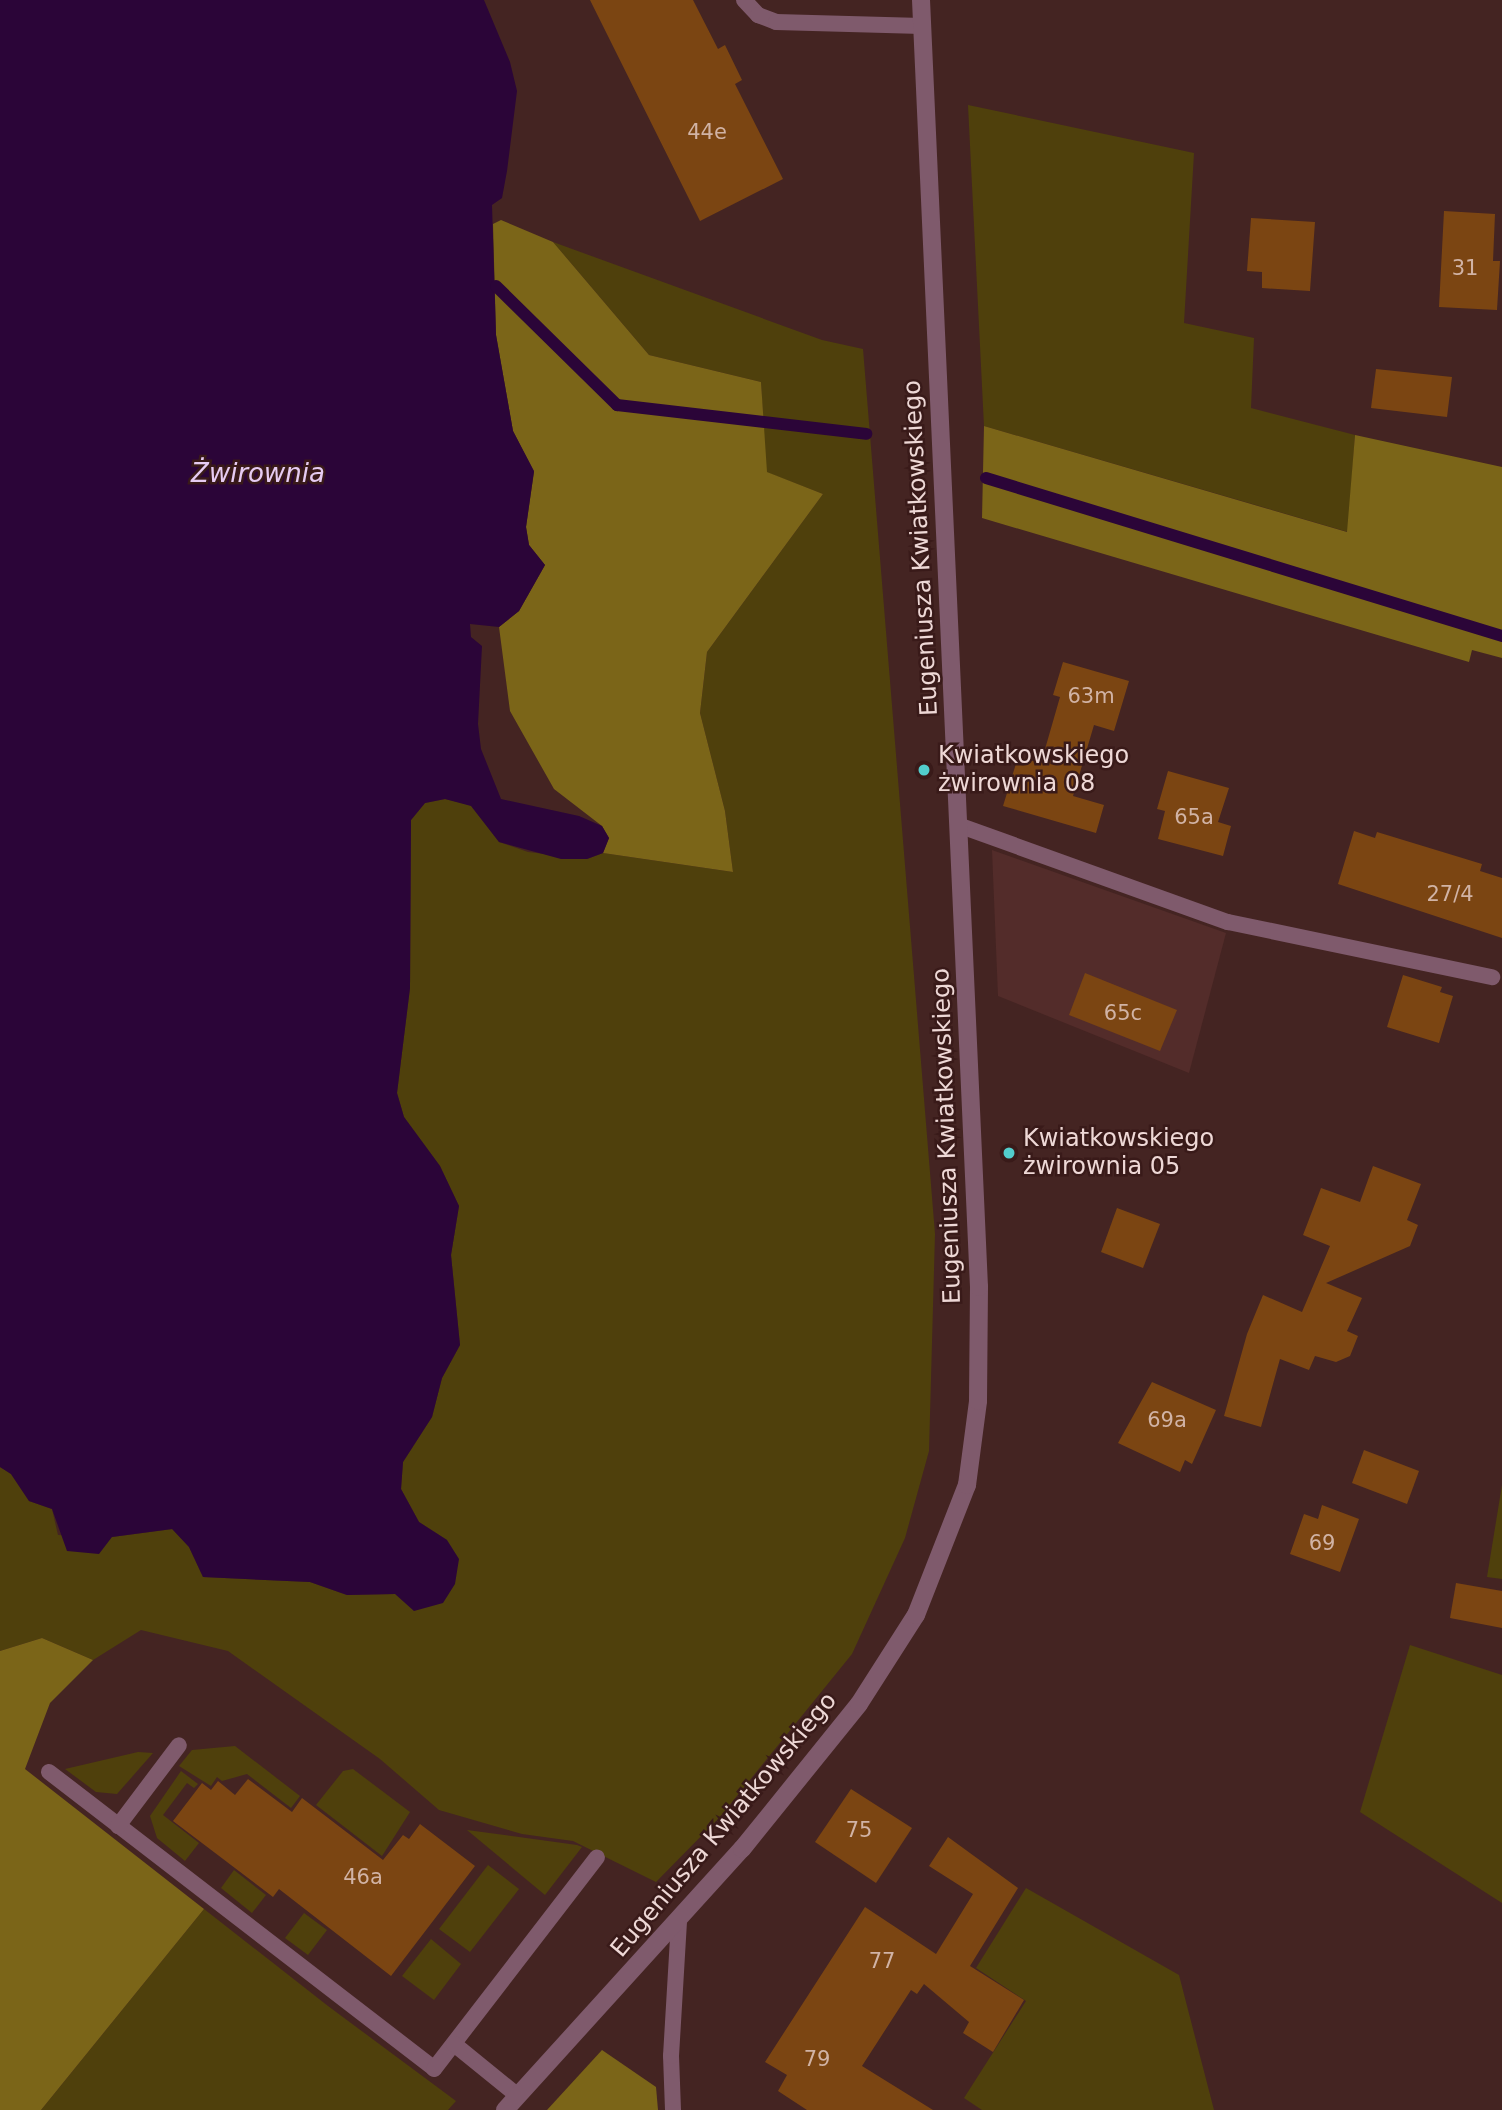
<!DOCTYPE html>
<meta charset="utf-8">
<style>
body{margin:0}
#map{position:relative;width:1502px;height:2110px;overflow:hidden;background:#442422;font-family:"DejaVu Sans",sans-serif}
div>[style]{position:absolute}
.built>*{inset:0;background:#532c2a}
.green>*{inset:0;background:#4f400c}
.forest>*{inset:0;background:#7b6518}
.water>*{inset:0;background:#2b0538}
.stream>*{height:12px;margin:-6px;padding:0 6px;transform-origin:6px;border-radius:6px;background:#2b0538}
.building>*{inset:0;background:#7b4512}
.service>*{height:16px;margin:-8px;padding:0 8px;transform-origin:8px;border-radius:8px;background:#7f5a6c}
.tertiary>*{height:18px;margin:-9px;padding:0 9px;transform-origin:9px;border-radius:9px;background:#7f5a6c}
.dots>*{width:19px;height:19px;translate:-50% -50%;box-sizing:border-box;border:4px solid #391a19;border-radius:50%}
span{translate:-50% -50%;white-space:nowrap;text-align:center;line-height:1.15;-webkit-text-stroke:5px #391a19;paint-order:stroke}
.number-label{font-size:21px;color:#d1b3a5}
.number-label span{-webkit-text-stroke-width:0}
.street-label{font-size:24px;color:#eed8d6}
.poi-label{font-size:24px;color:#eed8d6}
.left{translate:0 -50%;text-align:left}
.water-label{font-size:26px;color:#e6cbf2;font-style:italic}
</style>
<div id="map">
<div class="built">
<div style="clip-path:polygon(992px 850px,1226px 933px,1189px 1073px,998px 996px)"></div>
</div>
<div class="green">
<div style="clip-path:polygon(968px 105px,1194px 153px,1184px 323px,1254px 338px,1251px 408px,1355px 435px,1348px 532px,984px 426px)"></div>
<div style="clip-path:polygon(553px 242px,822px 340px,863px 349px,935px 1234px,929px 1451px,905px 1538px,852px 1654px,719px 1818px,656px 1882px,573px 1841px,522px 1834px,439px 1810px,380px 1759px,228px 1651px,141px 1630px,93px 1660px,42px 1638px,0 1651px,0 1467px,11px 1474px,29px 1501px,52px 1509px,58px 1535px,112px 1537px,173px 1529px,189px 1547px,203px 1577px,310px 1582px,347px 1595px,395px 1594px,447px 1540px,419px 1522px,401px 1489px,403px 1462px,432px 1417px,442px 1378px,460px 1345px,451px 1255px,459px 1206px,440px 1166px,404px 1117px,397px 1093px,410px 988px,411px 820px,425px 803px,445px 799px,471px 805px,499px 842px,528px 852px,587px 859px,603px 853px,733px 872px,725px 811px,700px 713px,707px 652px,823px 494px,766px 472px,761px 382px,649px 355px)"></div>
<div style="clip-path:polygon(1502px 1485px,1502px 1579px,1487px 1577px)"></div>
<div style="clip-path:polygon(1410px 1645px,1502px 1675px,1502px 1903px,1360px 1812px)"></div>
<div style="clip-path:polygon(235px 1746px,300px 1796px,291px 1808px,247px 1774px,222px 1781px,217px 1777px,211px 1786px,179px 1766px,192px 1750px)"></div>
<div style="clip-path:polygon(138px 1752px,153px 1753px,117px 1794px,96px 1792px,65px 1769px)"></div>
<div style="clip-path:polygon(353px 1769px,410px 1812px,382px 1856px,316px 1805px,343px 1771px)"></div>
<div style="clip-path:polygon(181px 1771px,198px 1784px,194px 1788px,187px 1783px,163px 1815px,199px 1843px,185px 1861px,157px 1838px,150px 1816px)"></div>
<div style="clip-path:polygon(467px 1830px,577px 1845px,582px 1847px,545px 1895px)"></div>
<div style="clip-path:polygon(488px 1865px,519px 1889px,470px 1952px,439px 1929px)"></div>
<div style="clip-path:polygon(234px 1870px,266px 1895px,252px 1913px,221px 1888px)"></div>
<div style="clip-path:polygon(1026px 1888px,1179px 1975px,1214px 2110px,982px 2110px,964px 2098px,1026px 2001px,976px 1968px)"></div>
<div style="clip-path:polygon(204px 1909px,328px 2006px,456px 2101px,448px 2110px,41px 2110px)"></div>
<div style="clip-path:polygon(304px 1913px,327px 1930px,308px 1955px,285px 1938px)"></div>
<div style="clip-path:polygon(431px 1939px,461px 1964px,434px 2000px,402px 1976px)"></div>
</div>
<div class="forest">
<div style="clip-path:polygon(501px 220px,553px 242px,649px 355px,761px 382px,767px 472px,823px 494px,707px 652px,700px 713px,725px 811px,733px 872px,603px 853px,609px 838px,602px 826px,554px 789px,510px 711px,499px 627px,519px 611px,545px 565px,529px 545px,526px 527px,534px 472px,513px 431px,496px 335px,493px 224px)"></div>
<div style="clip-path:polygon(984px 426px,1347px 532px,1355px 435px,1502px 467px,1502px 658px,1472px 650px,1469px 662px,982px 518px)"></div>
<div style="clip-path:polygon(42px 1638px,93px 1660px,50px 1703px,25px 1769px,204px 1909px,41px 2110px,0 2110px,0 1651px)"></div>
<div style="clip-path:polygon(602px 2050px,656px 2087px,658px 2110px,547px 2110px)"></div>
</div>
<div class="water">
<div style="clip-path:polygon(0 0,484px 0,510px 62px,517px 91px,507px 171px,502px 198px,492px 205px,496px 335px,513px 431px,534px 471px,526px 527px,529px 545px,545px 565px,519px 611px,499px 627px,470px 624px,471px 637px,482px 646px,478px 724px,481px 749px,501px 799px,579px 816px,602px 826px,609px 838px,603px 853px,587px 859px,561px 859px,499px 842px,471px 806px,445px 799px,425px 803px,411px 820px,410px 988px,397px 1093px,404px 1117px,440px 1166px,459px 1206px,451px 1255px,460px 1345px,442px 1378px,432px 1417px,403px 1462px,401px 1489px,419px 1522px,447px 1540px,459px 1559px,455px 1584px,443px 1603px,414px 1611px,395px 1594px,347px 1595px,310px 1582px,203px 1577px,189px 1547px,172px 1529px,112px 1537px,99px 1554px,67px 1551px,52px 1509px,29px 1501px,11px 1474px,0 1467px)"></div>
</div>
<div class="stream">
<div style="left:496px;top:286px;width:170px;rotate:44.5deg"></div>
<div style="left:617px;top:405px;width:251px;rotate:6.6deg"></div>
<div style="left:986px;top:478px;width:540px;rotate:17.02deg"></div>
</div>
<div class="building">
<div style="clip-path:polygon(590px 0,693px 0,718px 49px,725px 45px,742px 80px,735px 84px,783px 179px,700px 221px)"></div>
<div style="clip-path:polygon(1444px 211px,1495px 214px,1493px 261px,1500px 261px,1497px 310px,1439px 307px)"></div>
<div style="clip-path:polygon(1251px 218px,1315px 222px,1310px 291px,1262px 288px,1262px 272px,1247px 271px)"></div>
<div style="clip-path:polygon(1376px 369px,1452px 377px,1447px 417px,1371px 408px)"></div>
<div style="clip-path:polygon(1063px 662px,1129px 681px,1114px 731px,1094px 725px,1073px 796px,1104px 805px,1096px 833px,1003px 806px,1018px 757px,1041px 763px,1060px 697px,1053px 695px)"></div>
<div style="clip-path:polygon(1168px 771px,1229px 788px,1218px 822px,1231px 826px,1223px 856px,1158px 839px,1165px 811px,1157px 809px)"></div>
<div style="clip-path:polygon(1354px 831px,1375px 838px,1377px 832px,1482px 864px,1480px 871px,1502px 878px,1502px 938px,1338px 884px)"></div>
<div style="clip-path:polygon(1085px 973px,1177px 1010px,1160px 1051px,1069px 1015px)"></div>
<div style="clip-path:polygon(1403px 975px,1442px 987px,1440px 992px,1453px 996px,1439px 1043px,1387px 1027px)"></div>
<div style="clip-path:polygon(1373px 1166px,1421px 1184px,1407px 1220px,1418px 1225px,1410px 1246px,1326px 1283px,1362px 1298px,1347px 1331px,1358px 1336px,1350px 1356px,1336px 1362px,1315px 1356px,1309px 1370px,1280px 1359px,1261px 1427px,1224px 1416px,1247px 1334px,1263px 1295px,1302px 1312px,1330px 1246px,1303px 1235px,1321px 1188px,1360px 1202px)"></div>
<div style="clip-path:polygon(1117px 1208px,1160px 1224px,1143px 1268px,1101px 1252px)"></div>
<div style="clip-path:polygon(1152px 1382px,1216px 1410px,1192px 1464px,1185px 1460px,1180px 1472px,1118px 1443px)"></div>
<div style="clip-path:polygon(1364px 1450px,1419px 1471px,1407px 1504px,1352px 1483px)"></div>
<div style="clip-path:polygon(1322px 1505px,1359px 1519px,1340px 1572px,1290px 1554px,1304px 1514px,1318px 1519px)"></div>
<div style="clip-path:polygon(1456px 1583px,1502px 1591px,1502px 1628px,1450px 1618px)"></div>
<div style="clip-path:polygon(248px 1779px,292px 1812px,302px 1798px,383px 1860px,403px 1835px,409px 1839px,420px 1824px,475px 1866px,391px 1976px,279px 1889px,273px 1897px,173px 1821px,202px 1783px,211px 1790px,218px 1781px,235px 1795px)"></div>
<div style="clip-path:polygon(851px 1789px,912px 1828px,876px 1883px,815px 1842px)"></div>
<div style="clip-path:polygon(948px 1837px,1018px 1888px,970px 1966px,1024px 2000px,993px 2052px,963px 2033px,969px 2022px,924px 1984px,917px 1994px,911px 1990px,862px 2066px,933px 2110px,807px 2110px,778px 2091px,787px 2075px,765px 2062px,865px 1907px,936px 1954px,973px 1894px,929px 1866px)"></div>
</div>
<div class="service">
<div style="left:744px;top:0;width:21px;rotate:47deg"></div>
<div style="left:758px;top:15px;width:19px;rotate:21deg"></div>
<div style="left:776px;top:22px;width:146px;rotate:1.6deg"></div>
<div style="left:958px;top:825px;width:287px;rotate:19.8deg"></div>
<div style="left:1228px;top:922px;width:270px;rotate:11.8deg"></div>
<div style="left:49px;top:1772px;width:486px;rotate:37.6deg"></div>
<div style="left:434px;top:2069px;width:267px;rotate:-52.4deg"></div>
<div style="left:118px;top:1826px;width:101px;rotate:-53deg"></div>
<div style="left:454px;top:2044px;width:82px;rotate:39.1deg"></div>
<div style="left:673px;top:2110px;width:54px;rotate:-92.1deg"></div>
<div style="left:671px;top:2056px;width:135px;rotate:-86.6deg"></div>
</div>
<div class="tertiary">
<div style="left:505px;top:2110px;width:353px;rotate:-47.8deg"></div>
<div style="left:742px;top:1849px;width:186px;rotate:-51.1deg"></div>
<div style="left:859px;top:1704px;width:106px;rotate:-57.4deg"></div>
<div style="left:916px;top:1615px;width:140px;rotate:-68.6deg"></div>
<div style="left:967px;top:1485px;width:85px;rotate:-82.5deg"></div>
<div style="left:978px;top:1401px;width:114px;rotate:-89.5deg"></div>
<div style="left:979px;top:1287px;width:1288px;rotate:-92.58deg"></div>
</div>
<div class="dots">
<div style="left:924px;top:770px;background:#52cdcc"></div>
<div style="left:1009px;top:1153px;background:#52cdcc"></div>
</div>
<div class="number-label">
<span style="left:707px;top:132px">44e</span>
<span style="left:1465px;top:268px">31</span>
<span style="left:1091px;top:696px">63m</span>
<span style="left:1194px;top:817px">65a</span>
<span style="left:1450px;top:894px">27/4</span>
<span style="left:1123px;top:1013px">65c</span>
<span style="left:1167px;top:1420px">69a</span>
<span style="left:1322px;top:1543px">69</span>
<span style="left:859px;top:1830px">75</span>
<span style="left:363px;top:1877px">46a</span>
<span style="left:882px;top:1961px">77</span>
<span style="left:817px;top:2059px">79</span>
</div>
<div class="street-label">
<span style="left:921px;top:548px;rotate:-93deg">Eugeniusza Kwiatkowskiego</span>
<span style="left:947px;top:1136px;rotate:-92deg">Eugeniusza Kwiatkowskiego</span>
<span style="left:724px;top:1825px;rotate:-50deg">Eugeniusza Kwiatkowskiego</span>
</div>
<div class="poi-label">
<span class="left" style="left:938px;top:770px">Kwiatkowskiego<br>żwirownia 08</span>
<span class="left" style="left:1023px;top:1153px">Kwiatkowskiego<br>żwirownia 05</span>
</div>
<div class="water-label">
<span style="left:258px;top:474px">Żwirownia</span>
</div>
</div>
